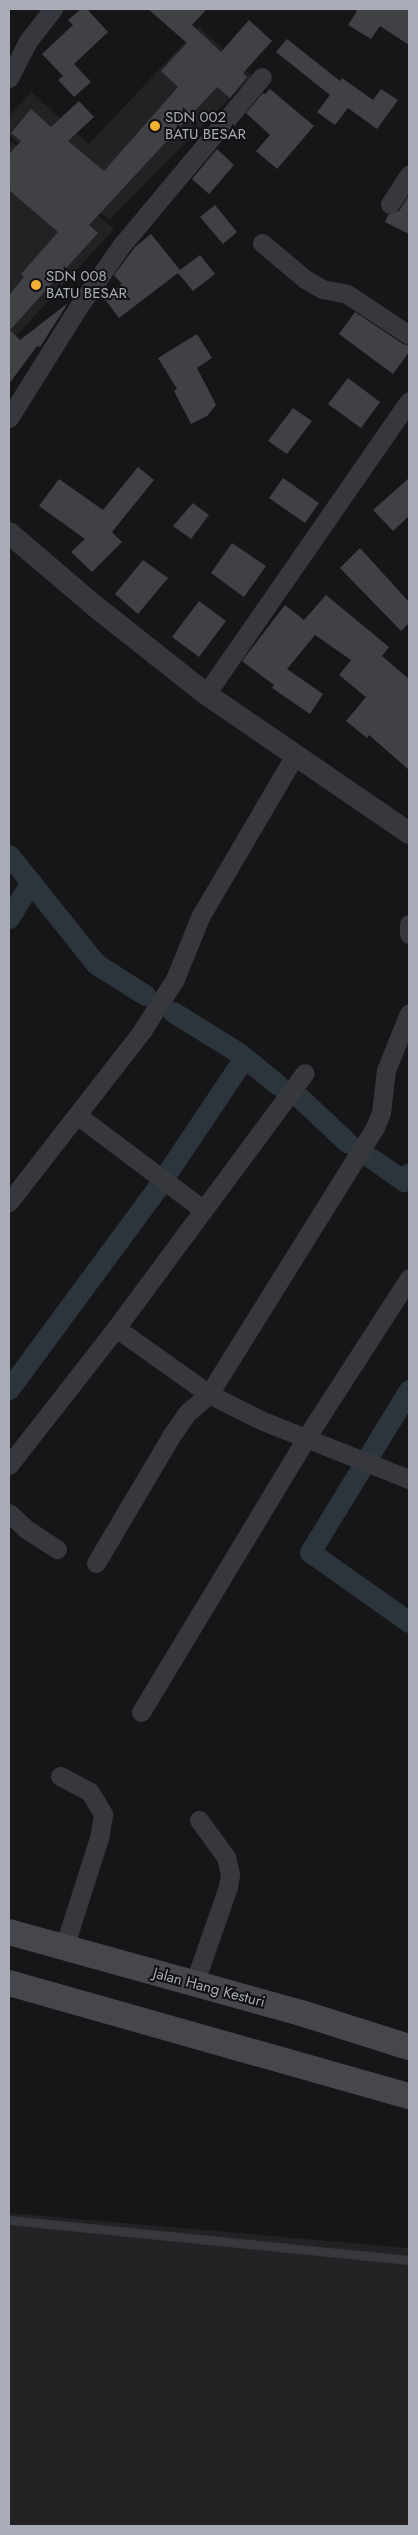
<!DOCTYPE html>
<style>
body{margin:0}
#map{position:relative;width:418px;height:2535px;overflow:hidden;background:#161618;font-family:Jost,sans-serif}
div>[style]{position:absolute}
.built>*{inset:0;background:#222225}
.canal>*{height:21px;margin:-10.5px;padding:0 10.5px;transform-origin:10.5px;border-radius:10.5px;background:#2c353c}
.building>*{inset:0;background:#404145}
.service>*{height:9px;margin:-4.5px;padding:0 4.5px;transform-origin:4.5px;border-radius:4.5px;background:#37383d}
.minor>*{height:19px;margin:-9.5px;padding:0 9.5px;transform-origin:9.5px;border-radius:9.5px;background:#37383d}
.tertiary>*{height:22px;margin:-11px;padding:0 11px;transform-origin:11px;border-radius:11px;background:#37383d}
.secondary>*{height:26px;margin:-13px;padding:0 13px;transform-origin:13px;border-radius:13px;background:#45474d}
.dots>*{width:14px;height:14px;translate:-50% -50%;box-sizing:border-box;border:2px solid #111113;border-radius:50%}
span{translate:-50% -50%;white-space:nowrap;text-align:center;line-height:1.15;-webkit-text-stroke:4px #111113;paint-order:stroke}
.poi-label{font-size:15px;color:#a8adb8}
.left{translate:0 -50%;text-align:left}
.street-label{font-size:15px;color:#a8adb8}
.frame{position:absolute;inset:0;border:10px solid #a8adb8;pointer-events:none}
</style>
<div id="map">
<div class="built">
<div style="clip-path:polygon(199px 27px,252px 76px,109px 220px,9px 135px,9px 116px,31px 92px,89px 144px)"></div>
<div style="clip-path:polygon(12px 142px,114px 229px,10px 343px,9px 146px)"></div>
<div style="clip-path:polygon(9px 2213px,409px 2248px,409px 2526px,9px 2526px)"></div>
</div>
<div class="canal">
<div style="left:9px;top:855px;width:139px;rotate:51.4deg"></div>
<div style="left:96px;top:964px;width:58px;rotate:32.3deg"></div>
<div style="left:9px;top:918px;width:42px;rotate:-58.6deg"></div>
<div style="left:173px;top:1012px;width:78px;rotate:31.8deg"></div>
<div style="left:239px;top:1053px;width:50px;rotate:39.4deg"></div>
<div style="left:299px;top:1097px;width:67px;rotate:43.2deg"></div>
<div style="left:371px;top:1158px;width:40px;rotate:34.9deg"></div>
<div style="left:404px;top:1181px;width:9px;rotate:-58deg"></div>
<div style="left:169px;top:1170px;width:135px;rotate:-56.2deg"></div>
<div style="left:9px;top:1389px;width:250px;rotate:-53.6deg"></div>
<div style="left:409px;top:1390px;width:190px;rotate:121.4deg"></div>
<div style="left:310px;top:1552px;width:121px;rotate:35.3deg"></div>
</div>
<div class="building">
<div style="clip-path:polygon(81px 9px,87px 9px,108px 32px,74px 64px,91px 82px,74px 97px,58px 80px,63px 76px,42px 54px,73px 25px,68px 20px)"></div>
<div style="clip-path:polygon(148px 9px,207px 9px,192px 25px,221px 52px,249px 20px,272px 41px,243px 73px,247px 77px,230px 98px,217px 87px,89px 225px,98px 233px,10px 330px,20px 340px,68px 303px,40px 347px,37px 346px,9px 384px,9px 295px,24px 277px,21px 274px,58px 232px,9px 190px,9px 154px,21px 141px,11px 133px,31px 109px,51px 127px,79px 101px,94px 117px,68px 141px,104px 171px,178px 87px,161px 71px,187px 43px)"></div>
<div style="clip-path:polygon(354px 9px,409px 9px,409px 45px,380px 26px,371px 39px,348px 25px,357px 11px)"></div>
<div style="clip-path:polygon(287px 39px,340px 81px,342px 78px,373px 100px,381px 89px,398px 100px,377px 129px,348px 108px,335px 125px,317px 112px,330px 95px,276px 52px)"></div>
<div style="clip-path:polygon(270px 89px,314px 126px,277px 169px,256px 151px,270px 135px,246px 113px,263px 93px,265px 94px)"></div>
<div style="clip-path:polygon(217px 149px,234px 165px,209px 194px,192px 179px)"></div>
<div style="clip-path:polygon(409px 195px,409px 234px,385px 222px,388px 215px,399px 211px)"></div>
<div style="clip-path:polygon(215px 205px,237px 232px,223px 244px,200px 217px)"></div>
<div style="clip-path:polygon(151px 234px,180px 270px,200px 255px,215px 274px,193px 291px,178px 273px,119px 318px,104px 298px,122px 284px,114px 275px,135px 247px)"></div>
<div style="clip-path:polygon(355px 312px,403px 344px,409px 346px,409px 352px,393px 374px,339px 334px)"></div>
<div style="clip-path:polygon(197px 334px,212px 358px,197px 368px,216px 405px,207px 416px,191px 424px,174px 391px,177px 389px,158px 358px)"></div>
<div style="clip-path:polygon(348px 378px,380px 402px,361px 428px,328px 404px)"></div>
<div style="clip-path:polygon(293px 408px,312px 421px,287px 454px,268px 441px)"></div>
<div style="clip-path:polygon(138px 467px,154px 480px,112px 532px,122px 542px,92px 572px,71px 552px,85px 539px,39px 506px,59px 479px,103px 510px)"></div>
<div style="clip-path:polygon(283px 478px,319px 503px,305px 523px,269px 498px)"></div>
<div style="clip-path:polygon(409px 478px,409px 516px,393px 531px,373px 510px)"></div>
<div style="clip-path:polygon(193px 503px,209px 515px,191px 539px,173px 526px)"></div>
<div style="clip-path:polygon(232px 543px,266px 566px,244px 597px,211px 573px)"></div>
<div style="clip-path:polygon(360px 548px,409px 602px,409px 623px,401px 631px,340px 568px)"></div>
<div style="clip-path:polygon(143px 560px,168px 578px,138px 614px,115px 594px)"></div>
<div style="clip-path:polygon(326px 595px,389px 647px,382px 656px,409px 679px,409px 770px,369px 735px,367px 738px,346px 721px,366px 697px,339px 675px,351px 660px,315px 635px,287px 669px,323px 694px,310px 714px,272px 688px,274px 685px,242px 661px,285px 605px,304px 620px)"></div>
<div style="clip-path:polygon(199px 601px,226px 621px,199px 657px,172px 637px)"></div>
</div>
<div class="service">
<div style="left:9px;top:2220px;width:402px;rotate:5.7deg"></div>
</div>
<div class="minor">
<div style="left:9px;top:78px;width:42px;rotate:-62.8deg"></div>
<div style="left:28px;top:41px;width:41px;rotate:-52deg"></div>
<div style="left:390px;top:204px;width:35px;rotate:-57deg"></div>
<div style="left:262px;top:243px;width:56px;rotate:39.9deg"></div>
<div style="left:305px;top:279px;width:20px;rotate:30deg"></div>
<div style="left:322px;top:289px;width:25px;rotate:11deg"></div>
<div style="left:347px;top:294px;width:74px;rotate:33.5deg"></div>
<div style="left:9px;top:418px;width:128px;rotate:-58deg"></div>
<div style="left:77px;top:309px;width:77px;rotate:-55.1deg"></div>
<div style="left:121px;top:246px;width:220px;rotate:-50.2deg"></div>
<div style="left:206px;top:694px;width:356px;rotate:-55.3deg"></div>
<div style="left:409px;top:924px;width:10px;rotate:90deg"></div>
<div style="left:77px;top:1115px;width:156px;rotate:36.9deg"></div>
<div style="left:9px;top:1202px;width:217px;rotate:-52.1deg"></div>
<div style="left:142px;top:1031px;width:62px;rotate:-57.6deg"></div>
<div style="left:175px;top:979px;width:67px;rotate:-68deg"></div>
<div style="left:200px;top:917px;width:188px;rotate:-59.6deg"></div>
<div style="left:116px;top:1328px;width:114px;rotate:35.4deg"></div>
<div style="left:209px;top:1394px;width:60px;rotate:26.6deg"></div>
<div style="left:263px;top:1421px;width:157px;rotate:21.7deg"></div>
<div style="left:9px;top:1465px;width:174px;rotate:-52deg"></div>
<div style="left:116px;top:1328px;width:317px;rotate:-53.5deg"></div>
<div style="left:9px;top:1513px;width:23px;rotate:43deg"></div>
<div style="left:26px;top:1529px;width:37px;rotate:33deg"></div>
<div style="left:96px;top:1563px;width:147px;rotate:-59.4deg"></div>
<div style="left:171px;top:1436px;width:28px;rotate:-55deg"></div>
<div style="left:187px;top:1413px;width:29px;rotate:-41deg"></div>
<div style="left:209px;top:1394px;width:314px;rotate:-58.1deg"></div>
<div style="left:375px;top:1127px;width:15px;rotate:-67deg"></div>
<div style="left:381px;top:1113px;width:43px;rotate:-83.4deg"></div>
<div style="left:386px;top:1070px;width:61px;rotate:-68deg"></div>
<div style="left:141px;top:1712px;width:320px;rotate:-58.9deg"></div>
<div style="left:306px;top:1438px;width:190px;rotate:-57.2deg"></div>
<div style="left:60px;top:1776px;width:34px;rotate:28deg"></div>
<div style="left:90px;top:1792px;width:26px;rotate:59deg"></div>
<div style="left:103px;top:1814px;width:24px;rotate:99deg"></div>
<div style="left:99px;top:1838px;width:115px;rotate:107.7deg"></div>
<div style="left:194px;top:1984px;width:103px;rotate:-70.7deg"></div>
<div style="left:228px;top:1887px;width:13px;rotate:-81deg"></div>
<div style="left:230px;top:1874px;width:17px;rotate:-103deg"></div>
<div style="left:226px;top:1857px;width:46px;rotate:-126.1deg"></div>
</div>
<div class="tertiary">
<div style="left:9px;top:533px;width:114px;rotate:40.4deg"></div>
<div style="left:96px;top:607px;width:140px;rotate:38.3deg"></div>
<div style="left:206px;top:694px;width:246px;rotate:34.4deg"></div>
</div>
<div class="secondary">
<div style="left:9px;top:1932px;width:303px;rotate:15.5deg"></div>
<div style="left:301px;top:2013px;width:113px;rotate:17.5deg"></div>
<div style="left:9px;top:1983px;width:416px;rotate:15.8deg"></div>
</div>
<div class="dots">
<div style="left:155px;top:126px;background:#f2b134"></div>
<div style="left:36px;top:285px;background:#f2b134"></div>
</div>
<div class="poi-label">
<span class="left" style="left:165px;top:126px">SDN 002<br>BATU BESAR</span>
<span class="left" style="left:46px;top:285px">SDN 008<br>BATU BESAR</span>
</div>
<div class="street-label">
<span style="left:209px;top:1988px;rotate:15deg">Jalan Hang Kesturi</span>
</div>
<div class="frame"></div>
</div>
